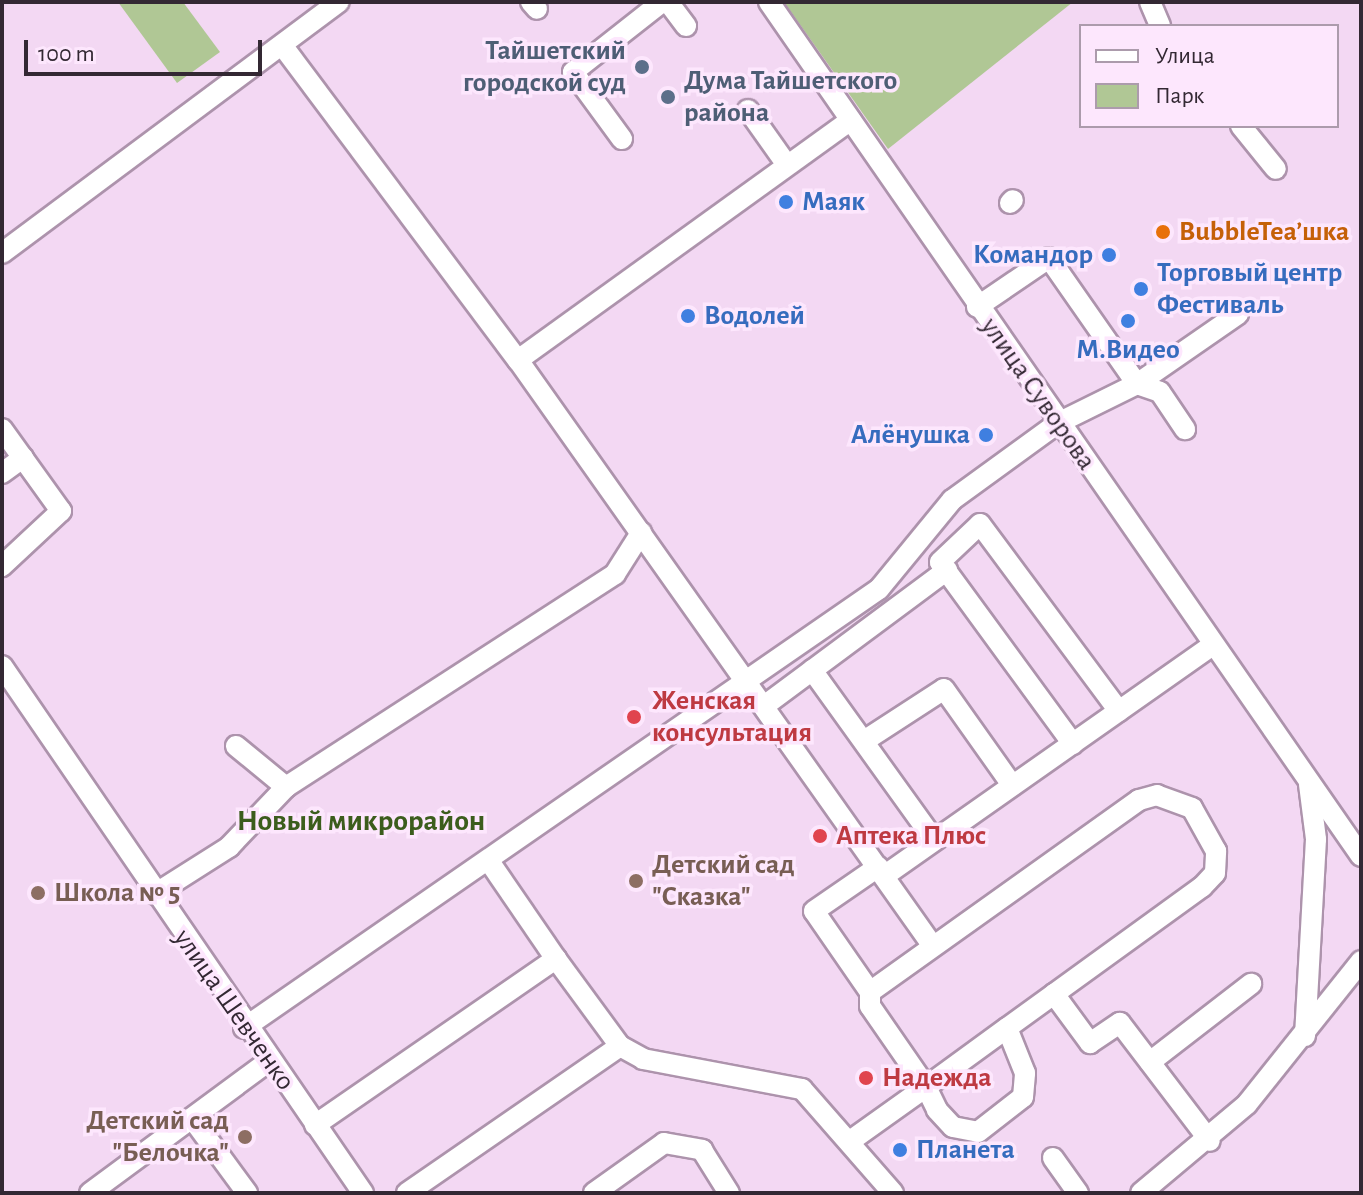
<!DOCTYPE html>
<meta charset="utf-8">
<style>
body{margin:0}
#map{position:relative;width:1363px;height:1195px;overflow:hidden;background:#f3d8f3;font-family:"Alegreya Sans",sans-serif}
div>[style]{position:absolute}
.green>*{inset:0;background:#b0c795}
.roads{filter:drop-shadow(2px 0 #ad93ac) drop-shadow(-2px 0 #ad93ac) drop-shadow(0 2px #ad93ac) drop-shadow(0 -2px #ad93ac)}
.minor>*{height:20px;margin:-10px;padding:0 10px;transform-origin:10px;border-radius:10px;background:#fff}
.dots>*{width:22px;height:22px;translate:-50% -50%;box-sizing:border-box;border:4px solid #fde7fd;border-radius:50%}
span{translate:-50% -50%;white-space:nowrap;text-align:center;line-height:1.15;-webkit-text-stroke:7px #fde7fd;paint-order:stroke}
.service-label{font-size:28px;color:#4e5e75;font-weight:700}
.right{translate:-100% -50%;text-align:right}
.left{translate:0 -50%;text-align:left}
.shop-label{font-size:28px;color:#366cbe;font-weight:700}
.food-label{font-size:28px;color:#c56008;font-weight:700}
.street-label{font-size:28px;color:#332833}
.health-label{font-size:28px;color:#be3a42;font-weight:700}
.education-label{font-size:28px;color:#785e54;font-weight:700}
.neighbourhood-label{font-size:30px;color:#3c5d1d;font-weight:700}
.frame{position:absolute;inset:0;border:4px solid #332833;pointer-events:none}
.legend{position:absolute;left:1079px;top:24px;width:260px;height:104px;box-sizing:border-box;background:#fde7fd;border:2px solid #ac9bac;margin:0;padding:10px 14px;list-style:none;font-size:24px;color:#332833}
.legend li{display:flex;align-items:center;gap:16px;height:40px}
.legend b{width:40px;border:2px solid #ac9bac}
.scale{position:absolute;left:24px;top:40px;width:238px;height:36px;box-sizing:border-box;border:4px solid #332833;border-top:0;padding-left:10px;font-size:24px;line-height:28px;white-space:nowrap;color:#332833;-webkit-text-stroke:6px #fde7fd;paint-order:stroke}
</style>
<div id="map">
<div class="green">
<div style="clip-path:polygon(118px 2px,183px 2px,220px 52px,177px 83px)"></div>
<div style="clip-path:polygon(784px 2px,1073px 2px,888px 149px)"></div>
</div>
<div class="roads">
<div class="minor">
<div style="left:531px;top:2px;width:9px;rotate:49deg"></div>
<div style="left:668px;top:2px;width:30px;rotate:53deg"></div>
<div style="left:769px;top:2px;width:1039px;rotate:55.27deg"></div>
<div style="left:1150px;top:2px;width:26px;rotate:67deg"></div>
<div style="left:282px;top:45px;width:394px;rotate:53.2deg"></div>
<div style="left:518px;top:360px;width:717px;rotate:54.71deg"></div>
<div style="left:748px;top:110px;width:67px;rotate:54.7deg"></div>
<div style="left:1241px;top:126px;width:55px;rotate:50.9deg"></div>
<div style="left:622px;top:139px;width:83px;rotate:-126.2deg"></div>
<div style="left:573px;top:72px;width:113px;rotate:-38.2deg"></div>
<div style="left:1010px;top:203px;width:4px;rotate:-45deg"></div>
<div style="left:2px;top:253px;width:420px;rotate:-36.7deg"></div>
<div style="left:977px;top:307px;width:87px;rotate:-34.2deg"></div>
<div style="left:1049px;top:258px;width:154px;rotate:55.1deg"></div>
<div style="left:1137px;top:384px;width:123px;rotate:-34.7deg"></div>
<div style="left:518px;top:360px;width:410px;rotate:-35.8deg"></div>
<div style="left:2px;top:429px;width:101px;rotate:54.3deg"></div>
<div style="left:61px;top:511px;width:81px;rotate:137deg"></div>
<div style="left:2px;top:473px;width:26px;rotate:-36deg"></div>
<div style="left:2px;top:666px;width:639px;rotate:55.59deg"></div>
<div style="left:812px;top:670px;width:209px;rotate:54.3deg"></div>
<div style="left:764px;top:706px;width:228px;rotate:-36.6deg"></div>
<div style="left:864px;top:741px;width:95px;rotate:-33deg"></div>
<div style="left:944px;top:689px;width:118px;rotate:54.7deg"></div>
<div style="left:1073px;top:744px;width:225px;rotate:-126.2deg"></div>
<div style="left:940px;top:562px;width:55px;rotate:-43.5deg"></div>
<div style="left:980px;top:524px;width:233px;rotate:53.4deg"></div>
<div style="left:236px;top:746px;width:65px;rotate:39.4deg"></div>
<div style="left:884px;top:876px;width:402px;rotate:-35.1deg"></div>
<div style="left:155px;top:894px;width:88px;rotate:-32.4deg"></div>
<div style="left:229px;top:847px;width:83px;rotate:-46.5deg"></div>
<div style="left:286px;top:787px;width:392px;rotate:-32.9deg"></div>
<div style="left:615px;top:574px;width:49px;rotate:-57.6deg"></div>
<div style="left:556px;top:959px;width:108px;rotate:53.7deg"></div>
<div style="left:870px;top:992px;width:98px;rotate:-124.7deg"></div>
<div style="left:814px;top:911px;width:78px;rotate:-34.5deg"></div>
<div style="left:1054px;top:994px;width:61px;rotate:53.7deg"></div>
<div style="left:1090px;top:1043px;width:36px;rotate:-34deg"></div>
<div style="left:1120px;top:1023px;width:148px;rotate:52.7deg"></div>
<div style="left:244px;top:1028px;width:772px;rotate:-34.66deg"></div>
<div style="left:879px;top:589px;width:115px;rotate:-50.6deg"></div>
<div style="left:952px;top:500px;width:131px;rotate:-36deg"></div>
<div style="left:1058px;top:423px;width:88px;rotate:-26.3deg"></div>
<div style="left:1137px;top:384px;width:24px;rotate:19deg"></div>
<div style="left:1160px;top:392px;width:45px;rotate:56deg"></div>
<div style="left:1305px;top:1036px;width:197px;rotate:-86.8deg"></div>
<div style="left:1316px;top:839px;width:55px;rotate:-97.3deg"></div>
<div style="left:1150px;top:1062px;width:128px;rotate:-37.7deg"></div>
<div style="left:192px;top:1118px;width:93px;rotate:53.7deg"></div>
<div style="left:315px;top:1125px;width:293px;rotate:-34.6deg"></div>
<div style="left:556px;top:959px;width:115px;rotate:-124.4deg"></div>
<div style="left:853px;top:1139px;width:90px;rotate:-35.5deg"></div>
<div style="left:926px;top:1087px;width:100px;rotate:-36.1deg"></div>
<div style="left:1007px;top:1028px;width:58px;rotate:-35.9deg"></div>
<div style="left:1054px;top:994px;width:183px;rotate:-35.9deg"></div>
<div style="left:1202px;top:887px;width:19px;rotate:-47deg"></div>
<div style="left:1215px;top:873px;width:22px;rotate:-87deg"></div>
<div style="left:1216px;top:851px;width:49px;rotate:-119.2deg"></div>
<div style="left:1192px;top:808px;width:37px;rotate:-160deg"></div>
<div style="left:1157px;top:795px;width:19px;rotate:164deg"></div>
<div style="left:1139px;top:800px;width:330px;rotate:144.5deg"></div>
<div style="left:870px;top:992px;width:14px;rotate:90deg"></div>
<div style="left:870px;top:1006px;width:98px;rotate:55.3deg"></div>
<div style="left:926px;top:1087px;width:25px;rotate:64deg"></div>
<div style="left:937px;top:1110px;width:23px;rotate:47deg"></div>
<div style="left:953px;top:1127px;width:25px;rotate:11deg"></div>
<div style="left:978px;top:1132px;width:57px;rotate:-37.9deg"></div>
<div style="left:1023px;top:1097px;width:24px;rotate:-85deg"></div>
<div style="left:1025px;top:1073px;width:48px;rotate:-111.8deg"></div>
<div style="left:1053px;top:1158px;width:43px;rotate:54.5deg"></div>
<div style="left:90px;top:1193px;width:222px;rotate:-36.4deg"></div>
<div style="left:407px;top:1193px;width:259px;rotate:-34.6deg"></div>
<div style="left:620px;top:1046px;width:26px;rotate:29deg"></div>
<div style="left:643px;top:1059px;width:162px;rotate:10.7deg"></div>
<div style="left:802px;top:1089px;width:138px;rotate:48.8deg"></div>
<div style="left:594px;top:1193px;width:86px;rotate:-35.5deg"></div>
<div style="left:664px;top:1143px;width:39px;rotate:10deg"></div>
<div style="left:702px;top:1150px;width:51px;rotate:57.9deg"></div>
<div style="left:1141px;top:1193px;width:138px;rotate:-40deg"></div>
<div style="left:1247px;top:1104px;width:183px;rotate:-51.4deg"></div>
</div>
</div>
<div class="dots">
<div style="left:642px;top:67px;background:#5c6f8a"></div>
<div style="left:668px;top:97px;background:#5c6f8a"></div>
<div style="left:786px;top:202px;background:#3f7fe0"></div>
<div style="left:1163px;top:232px;background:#e8710a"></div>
<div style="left:1109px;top:255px;background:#3f7fe0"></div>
<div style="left:1141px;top:289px;background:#3f7fe0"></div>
<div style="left:688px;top:316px;background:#3f7fe0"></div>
<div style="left:1128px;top:321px;background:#3f7fe0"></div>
<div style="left:986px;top:435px;background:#3f7fe0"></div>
<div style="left:634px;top:717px;background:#e0444e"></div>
<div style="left:820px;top:836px;background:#e0444e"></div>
<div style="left:636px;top:881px;background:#8d6e63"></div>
<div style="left:38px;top:893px;background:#8d6e63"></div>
<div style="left:866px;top:1078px;background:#e0444e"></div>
<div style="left:245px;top:1137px;background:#8d6e63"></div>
<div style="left:900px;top:1150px;background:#3f7fe0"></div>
</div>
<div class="service-label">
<span class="right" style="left:626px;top:67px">Тайшетский<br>городской суд</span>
<span class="left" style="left:684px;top:97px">Дума Тайшетского<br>района</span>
</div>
<div class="shop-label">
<span class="left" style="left:802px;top:202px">Маяк</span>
<span class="right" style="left:1093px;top:255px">Командор</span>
<span class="left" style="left:1157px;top:289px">Торговый центр<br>Фестиваль</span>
<span class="left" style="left:704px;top:316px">Водолей</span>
<span style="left:1128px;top:350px">М.Видео</span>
<span class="right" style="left:970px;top:435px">Алёнушка</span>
<span class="left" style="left:916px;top:1150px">Планета</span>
</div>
<div class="food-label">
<span class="left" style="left:1179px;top:232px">BubbleTea’шка</span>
</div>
<div class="street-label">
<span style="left:1038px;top:394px;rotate:55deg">улица Суворова</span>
<span style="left:234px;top:1010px;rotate:55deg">улица Шевченко</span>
</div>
<div class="health-label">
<span class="left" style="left:652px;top:717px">Женская<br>консультация</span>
<span class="left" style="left:836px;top:836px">Аптека Плюс</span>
<span class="left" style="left:882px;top:1078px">Надежда</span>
</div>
<div class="education-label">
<span class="left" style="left:652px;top:881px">Детский сад<br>"Сказка"</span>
<span class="left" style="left:54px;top:893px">Школа № 5</span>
<span class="right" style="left:229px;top:1137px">Детский сад<br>"Белочка"</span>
</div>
<div class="neighbourhood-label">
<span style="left:361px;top:821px">Новый микрорайон</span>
</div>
<div class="frame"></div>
<ul class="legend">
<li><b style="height:10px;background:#fff"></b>Улица</li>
<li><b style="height:22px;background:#b0c795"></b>Парк</li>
</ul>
<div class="scale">100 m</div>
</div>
